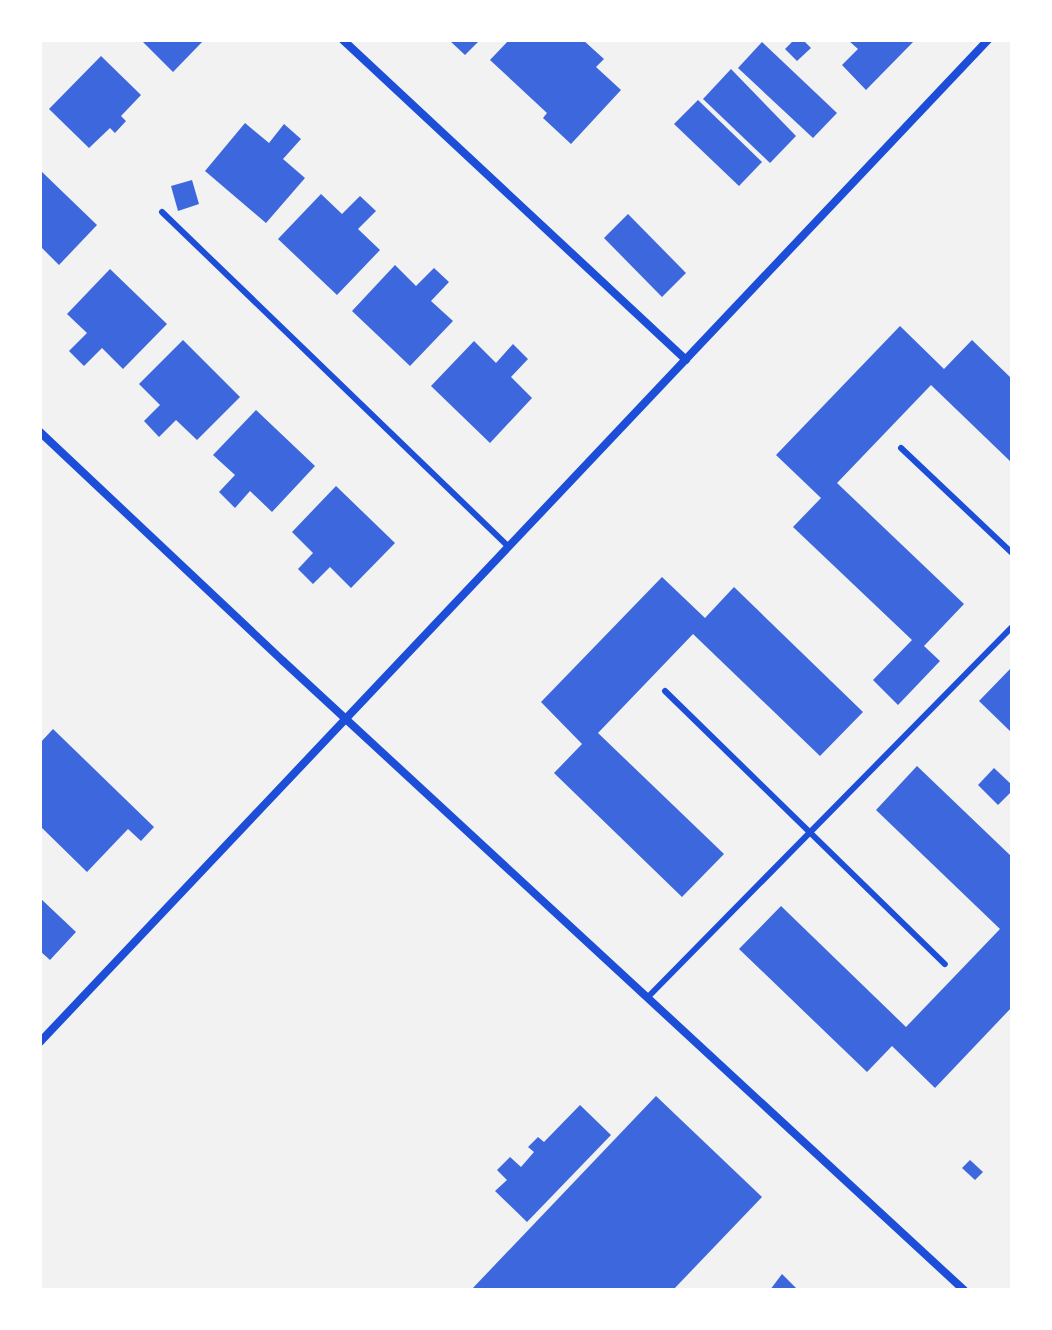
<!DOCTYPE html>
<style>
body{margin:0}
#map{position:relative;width:1052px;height:1330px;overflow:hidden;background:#f2f2f2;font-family:"Fira Sans Condensed",sans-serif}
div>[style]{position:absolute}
.building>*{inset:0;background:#3d67dc}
.service>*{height:6px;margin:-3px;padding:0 3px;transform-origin:3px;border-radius:3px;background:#1d4ed8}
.minor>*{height:8px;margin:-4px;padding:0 4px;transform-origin:4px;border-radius:4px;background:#1d4ed8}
span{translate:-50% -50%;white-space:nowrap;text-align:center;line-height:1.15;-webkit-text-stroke:6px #fff;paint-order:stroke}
.frame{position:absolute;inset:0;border:42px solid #fff;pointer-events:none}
</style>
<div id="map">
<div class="building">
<div style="clip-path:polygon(141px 40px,204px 40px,173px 72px)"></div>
<div style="clip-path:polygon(449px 40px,480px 40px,465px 55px)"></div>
<div style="clip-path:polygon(509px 40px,583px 40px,604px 59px,596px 67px,621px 90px,571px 144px,543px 118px,547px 113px,490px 60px)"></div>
<div style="clip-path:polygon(794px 40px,803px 40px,811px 48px,797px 61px,785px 49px)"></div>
<div style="clip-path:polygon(848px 40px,915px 40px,866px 90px,842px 65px,858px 49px)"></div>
<div style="clip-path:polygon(762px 42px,837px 113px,813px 138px,738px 68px)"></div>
<div style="clip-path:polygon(101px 56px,141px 95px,121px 116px,126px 121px,115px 133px,110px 128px,89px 148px,49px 109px)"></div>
<div style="clip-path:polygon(731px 69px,796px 136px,770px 163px,703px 99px)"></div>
<div style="clip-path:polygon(698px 100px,762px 162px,739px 186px,674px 124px)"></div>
<div style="clip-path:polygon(245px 123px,269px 143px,284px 124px,301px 139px,283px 159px,305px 178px,266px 223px,205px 171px)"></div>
<div style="clip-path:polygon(40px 170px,97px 225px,59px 265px,40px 246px)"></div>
<div style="clip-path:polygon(192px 180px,199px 204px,178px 211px,171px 186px)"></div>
<div style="clip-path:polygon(321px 194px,342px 214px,360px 196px,376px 211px,358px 229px,380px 250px,337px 295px,278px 239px)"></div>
<div style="clip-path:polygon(628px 214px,686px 273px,662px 297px,604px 238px)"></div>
<div style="clip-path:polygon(395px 265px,416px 286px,434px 268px,449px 282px,431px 301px,453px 321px,410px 366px,352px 311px)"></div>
<div style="clip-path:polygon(110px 269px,167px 324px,123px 369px,102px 348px,84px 366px,69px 351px,87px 333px,67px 314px)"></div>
<div style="clip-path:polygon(900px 326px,944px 369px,972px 340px,1012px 379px,1012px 463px,931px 385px,837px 483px,964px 604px,924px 646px,940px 661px,898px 705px,873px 680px,912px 640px,793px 527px,821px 498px,776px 455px)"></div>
<div style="clip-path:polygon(183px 340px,240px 397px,197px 440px,176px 420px,159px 437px,144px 421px,160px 405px,139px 384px)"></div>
<div style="clip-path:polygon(474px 341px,496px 363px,513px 344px,528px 359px,511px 377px,532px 398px,490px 443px,431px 386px)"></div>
<div style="clip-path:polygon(256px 410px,315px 466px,272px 512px,250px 491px,235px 508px,219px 492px,235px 475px,213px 455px)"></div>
<div style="clip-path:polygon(336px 486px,395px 543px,351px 588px,330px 567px,313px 584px,298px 569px,313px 553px,292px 532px)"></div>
<div style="clip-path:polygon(662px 577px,705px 618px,734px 587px,863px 712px,820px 756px,693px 634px,598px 733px,724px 854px,682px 897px,554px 773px,582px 744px,541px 702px)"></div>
<div style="clip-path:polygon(1012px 667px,1012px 733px,979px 701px)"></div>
<div style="clip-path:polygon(53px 729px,154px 827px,141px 841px,128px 829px,87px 872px,40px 826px,40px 743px)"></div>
<div style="clip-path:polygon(917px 766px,1012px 857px,1012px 1007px,935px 1088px,892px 1046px,867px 1072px,739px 949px,781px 906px,906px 1027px,1000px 929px,876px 810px)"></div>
<div style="clip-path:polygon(994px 768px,1012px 785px,1012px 791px,998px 805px,978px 785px)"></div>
<div style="clip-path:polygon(40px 898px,76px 932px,50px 960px,40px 951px)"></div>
<div style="clip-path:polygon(656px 1096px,762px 1197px,673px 1290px,471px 1290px)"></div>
<div style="clip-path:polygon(580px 1105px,611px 1135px,527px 1222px,495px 1191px,507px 1180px,497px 1170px,510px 1157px,521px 1167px,534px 1152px,528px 1147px,538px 1137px,544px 1142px)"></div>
<div style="clip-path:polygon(970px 1160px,983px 1172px,975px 1180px,962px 1168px)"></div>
<div style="clip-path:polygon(782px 1274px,798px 1290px,770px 1290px)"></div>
</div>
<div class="service">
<div style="left:162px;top:212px;width:482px;rotate:44deg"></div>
<div style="left:901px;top:448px;width:153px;rotate:43.4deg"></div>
<div style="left:665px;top:691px;width:391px;rotate:44.3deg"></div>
<div style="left:648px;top:997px;width:519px;rotate:-45.47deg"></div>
</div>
<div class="minor">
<div style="left:343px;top:40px;width:469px;rotate:43deg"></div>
<div style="left:40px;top:432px;width:334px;rotate:43.3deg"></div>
<div style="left:283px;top:661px;width:927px;rotate:42.73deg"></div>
<div style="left:40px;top:1042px;width:1379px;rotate:-46.59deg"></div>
</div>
<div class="frame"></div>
</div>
